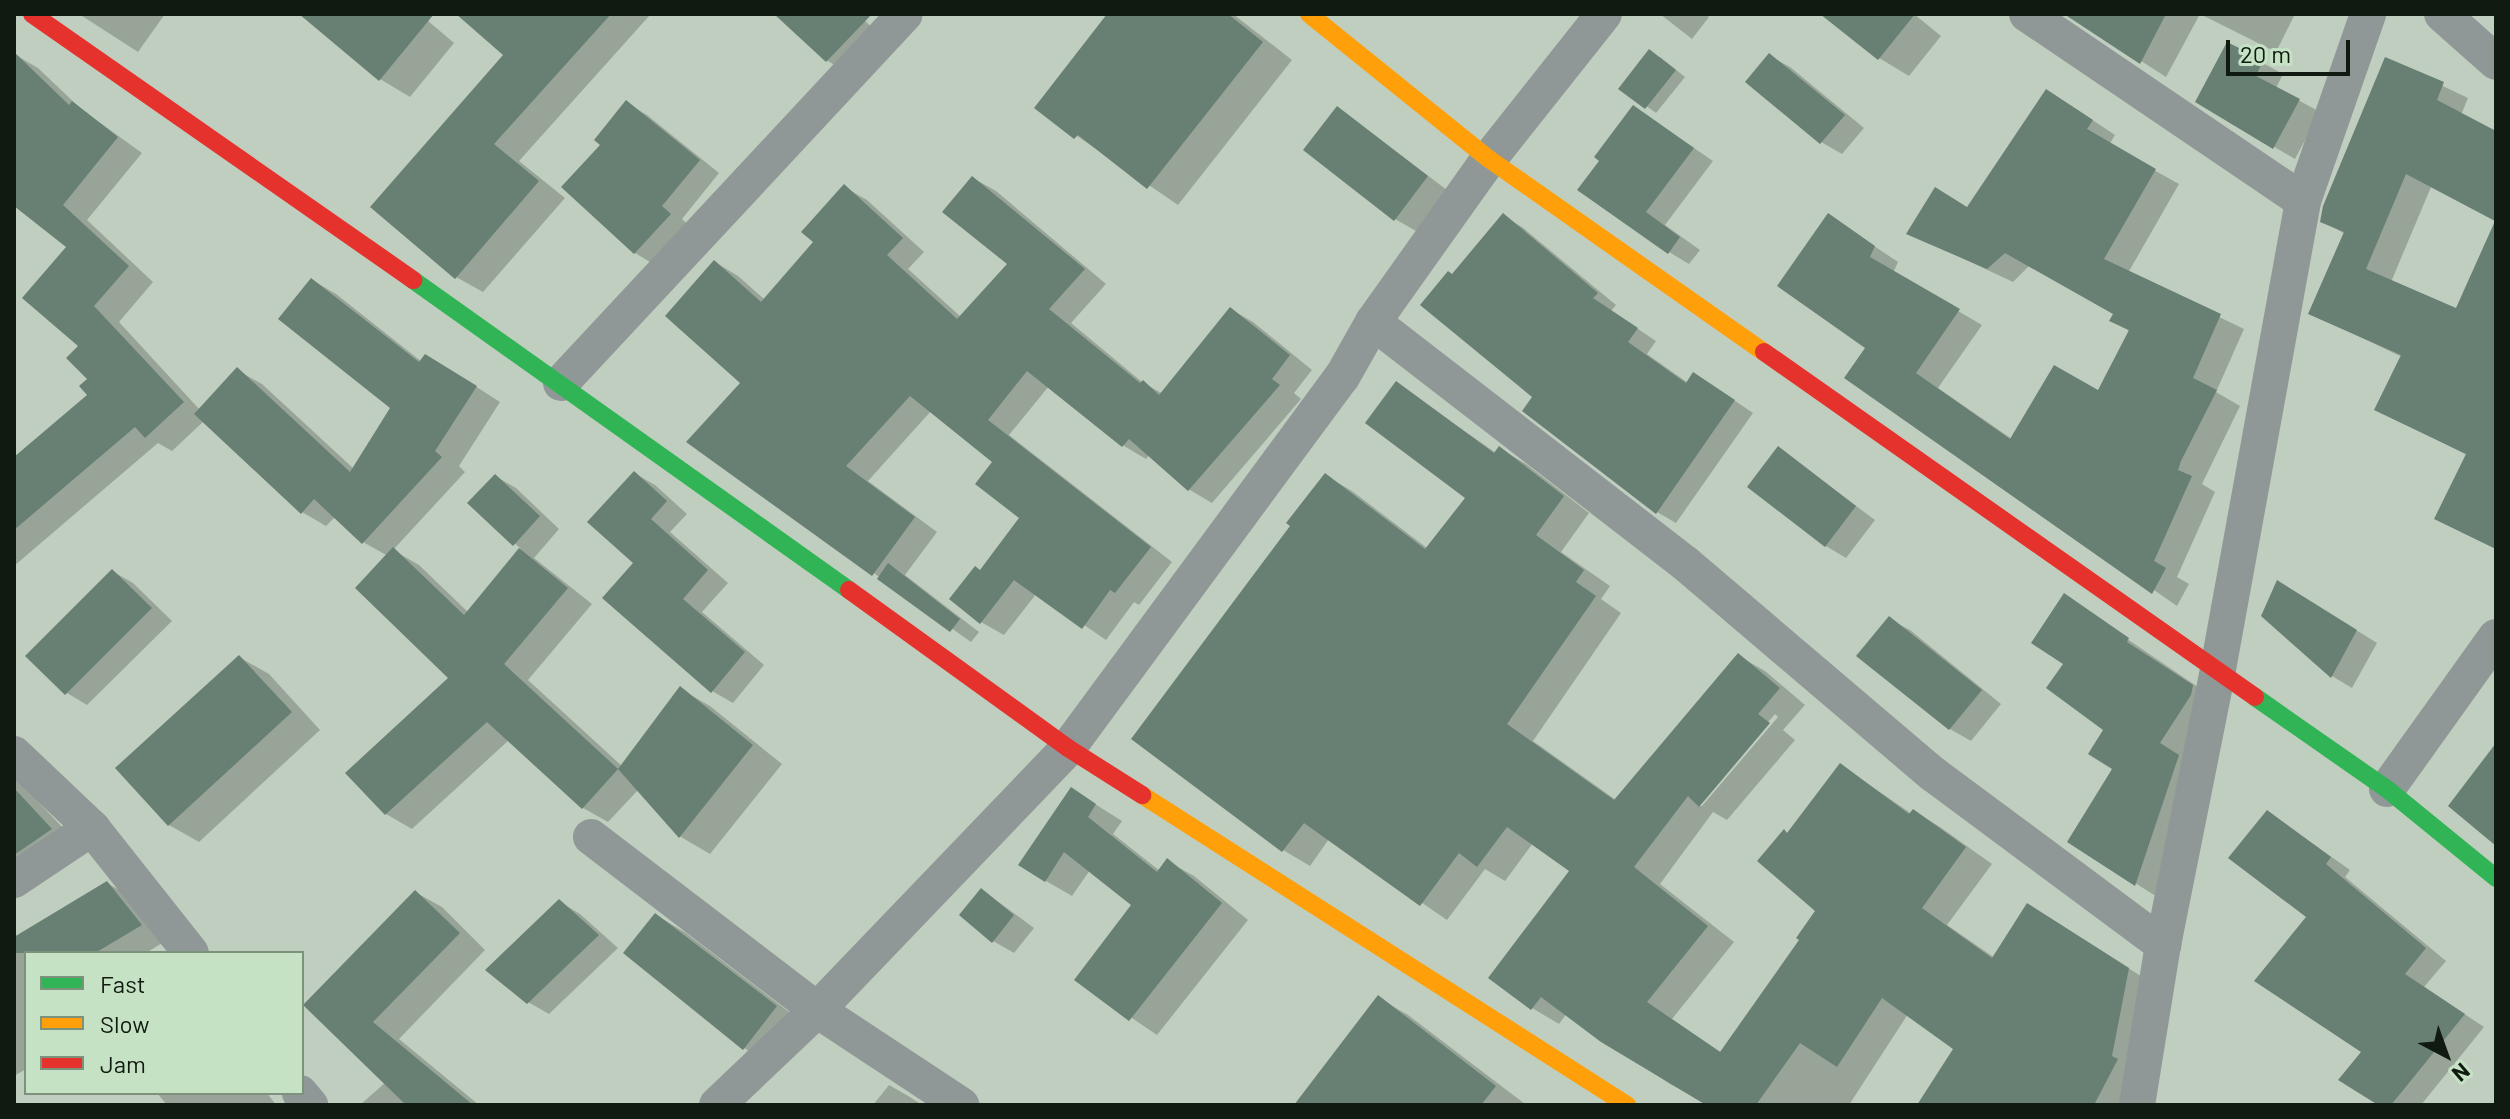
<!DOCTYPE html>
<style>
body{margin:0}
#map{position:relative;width:2510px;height:1119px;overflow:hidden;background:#bfcebe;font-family:Barlow,sans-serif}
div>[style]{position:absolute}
.shadow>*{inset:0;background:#0003}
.building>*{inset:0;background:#687f73}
.street>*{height:36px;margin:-18px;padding:0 18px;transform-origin:18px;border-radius:18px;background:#909897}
.fast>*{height:18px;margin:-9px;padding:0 9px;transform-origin:9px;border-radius:9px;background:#30b455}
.slow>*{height:18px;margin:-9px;padding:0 9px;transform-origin:9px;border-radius:9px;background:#ff9f0a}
.jam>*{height:18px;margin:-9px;padding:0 9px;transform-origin:9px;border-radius:9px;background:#e5322d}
span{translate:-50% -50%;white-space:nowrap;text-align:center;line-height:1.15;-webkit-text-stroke:8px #c6e2c4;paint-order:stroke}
.frame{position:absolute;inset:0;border:16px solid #101a10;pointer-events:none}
.legend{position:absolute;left:24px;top:951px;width:280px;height:144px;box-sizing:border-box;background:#c6e2c4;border:2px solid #7d927c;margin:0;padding:10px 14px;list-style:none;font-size:24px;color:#101a10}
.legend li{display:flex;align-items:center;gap:16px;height:40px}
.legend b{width:40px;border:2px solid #7d927c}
.north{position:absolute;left:2406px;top:1015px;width:80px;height:80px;-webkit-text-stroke:6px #c6e2c4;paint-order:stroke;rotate:139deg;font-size:22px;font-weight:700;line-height:32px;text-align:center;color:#101a10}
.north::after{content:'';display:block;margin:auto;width:28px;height:36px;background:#101a10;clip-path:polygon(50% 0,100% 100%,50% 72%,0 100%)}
.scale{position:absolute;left:2226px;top:40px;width:124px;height:36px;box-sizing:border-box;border:4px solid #101a10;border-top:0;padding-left:10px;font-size:24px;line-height:28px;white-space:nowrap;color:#101a10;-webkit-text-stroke:6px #c6e2c4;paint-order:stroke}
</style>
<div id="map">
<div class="shadow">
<div style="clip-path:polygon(79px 14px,165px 14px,138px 52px)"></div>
<div style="clip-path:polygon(302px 14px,420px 14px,454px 43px,410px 97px,380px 79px)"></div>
<div style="clip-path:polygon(460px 14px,650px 15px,519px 161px,565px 198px,483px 292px,456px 277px,505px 54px)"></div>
<div style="clip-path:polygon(777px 14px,858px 14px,882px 37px,848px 73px,828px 61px)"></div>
<div style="clip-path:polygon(1109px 14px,1233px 14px,1292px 60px,1178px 205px,1036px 108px)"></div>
<div style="clip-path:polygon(1660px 14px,1706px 14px,1709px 17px,1692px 39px)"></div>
<div style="clip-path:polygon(1824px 14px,1914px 14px,1941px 36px,1909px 76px,1879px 58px)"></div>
<div style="clip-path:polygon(2068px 14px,2200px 14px,2166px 77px)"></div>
<div style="clip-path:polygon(2200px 14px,2295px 14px,2276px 52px)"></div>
<div style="clip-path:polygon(2228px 44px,2283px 74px,2276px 88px,2320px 112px,2295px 159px,2198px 102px)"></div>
<div style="clip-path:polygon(14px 54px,38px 68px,81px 109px,142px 153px,87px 220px,153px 282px,119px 322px,200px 410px,237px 370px,262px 384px,354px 469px,393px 408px,312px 280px,336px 294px,422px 362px,450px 370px,500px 402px,459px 466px,465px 472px,393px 550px,419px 565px,469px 613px,521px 549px,470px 503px,495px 476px,516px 488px,559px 529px,534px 558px,592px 604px,528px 680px,623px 767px,680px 689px,710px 706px,782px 764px,710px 854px,681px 837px,639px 789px,608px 822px,583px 808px,509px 740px,412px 829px,386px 814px,451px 678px,388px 556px,363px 542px,336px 516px,326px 526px,302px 512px,204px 421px,172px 451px,158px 443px,14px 566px,14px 460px,90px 395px,68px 246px,14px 204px)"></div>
<div style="clip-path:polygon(1770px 56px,1790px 67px,1864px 128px,1842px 154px,1821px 142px,1748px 81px)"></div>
<div style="clip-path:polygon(1660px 57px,1685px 77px,1656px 113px,1621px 88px)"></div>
<div style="clip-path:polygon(2386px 59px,2468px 98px,2461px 115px,2496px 134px,2496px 221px,2431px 187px,2391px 282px,2457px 311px,2496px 223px,2496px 549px,2461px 532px,2467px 455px,2376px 409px,2402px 357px,2310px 313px,2345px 234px,2323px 221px)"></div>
<div style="clip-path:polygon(627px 103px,647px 115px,719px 173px,682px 219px,690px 227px,655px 265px,635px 253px,603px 145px)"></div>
<div style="clip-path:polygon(2070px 105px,2115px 135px,2109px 145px,2179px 184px,2128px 273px,2244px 329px,2216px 392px,2240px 406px,2202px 484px,2215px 492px,2177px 577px,2189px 584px,2177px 606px,1847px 377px,1868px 347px,1828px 215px,1898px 262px,1893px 273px,1982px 325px,1938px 388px,2012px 439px,2099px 393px,2131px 332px,2111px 321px,2116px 313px,2030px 265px,2013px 282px,1909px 233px,1968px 209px)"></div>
<div style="clip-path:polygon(1634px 107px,1713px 161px,1665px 225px,1700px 250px,1689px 264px,1669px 252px,1602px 160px)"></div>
<div style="clip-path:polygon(1338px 108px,1447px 190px,1416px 231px,1395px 219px)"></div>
<div style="clip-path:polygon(973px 178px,996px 191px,1106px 284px,1071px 323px,1142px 382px,1163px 394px,1230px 309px,1253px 322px,1312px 370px,1294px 393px,1301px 399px,1212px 503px,1190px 490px,1150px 454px,1146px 459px,1124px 446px,1049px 386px,1009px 435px,1172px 562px,1139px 605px,1134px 602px,1106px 640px,1037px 593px,1004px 635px,981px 622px,1021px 518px,994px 462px,931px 411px,868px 481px,937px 532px,905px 575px,979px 632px,971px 642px,689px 442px,743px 383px,715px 262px,738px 276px,765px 300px,816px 242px,844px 187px,867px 200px,924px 252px,908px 269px,961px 317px,1010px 263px)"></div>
<div style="clip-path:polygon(1503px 216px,1522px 227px,1616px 305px,1611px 311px,1656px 341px,1647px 354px,1688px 383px,1713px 386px,1753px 413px,1676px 523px,1657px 512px,1535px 397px,1453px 276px)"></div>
<div style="clip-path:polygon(evenodd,1397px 384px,1496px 453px,1499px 448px,1526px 464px,1589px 513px,1561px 552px,1610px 586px,1601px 599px,1621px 613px,1533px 741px,1616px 800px,1739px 656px,1765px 671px,1805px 705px,1783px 730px,1795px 740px,1727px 820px,1713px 812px,1660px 884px,1734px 942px,1672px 1019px,1722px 1053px,1802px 940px,1818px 910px,1788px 834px,1840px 765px,1912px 814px,1914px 811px,1940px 827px,1992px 864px,1947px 925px,1995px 958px,2054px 921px,2155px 985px,2128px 1105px,1920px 1105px,1956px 1048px,1908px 1014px,1849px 1105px,1710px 1105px,1670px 1084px,1567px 1013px,1559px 1024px,1532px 1008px,1571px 871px,1533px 843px,1505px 881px,1485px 869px,1447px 920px,1329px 839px,1310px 866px,1283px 850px,1293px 526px,1326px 476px,1352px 491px,1427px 548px,1468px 497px,1397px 384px,1775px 714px,1778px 717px,1702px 806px,1697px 806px,1775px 714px)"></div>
<div style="clip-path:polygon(1779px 449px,1875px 520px,1846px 558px,1826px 546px)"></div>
<div style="clip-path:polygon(634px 473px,655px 485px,687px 514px,670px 532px,728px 583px,702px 612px,764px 665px,733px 703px,712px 691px)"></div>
<div style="clip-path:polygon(112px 571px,133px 583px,172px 621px,87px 705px,67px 693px,28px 656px)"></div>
<div style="clip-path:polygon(2298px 594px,2377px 643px,2352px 688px,2332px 676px)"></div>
<div style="clip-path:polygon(2064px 596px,2217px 700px,2159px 898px,2069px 842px,2115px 768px,2106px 729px,2066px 664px)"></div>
<div style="clip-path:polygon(1889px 619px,1910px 630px,2001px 704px,1971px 741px,1950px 729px,1859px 656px)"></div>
<div style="clip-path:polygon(239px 657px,269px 674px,320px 730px,199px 842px,169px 825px)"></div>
<div style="clip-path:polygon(14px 776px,81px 847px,33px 879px,14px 898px)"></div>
<div style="clip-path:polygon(1071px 789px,1122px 821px,1113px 834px,1160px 871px,1167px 861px,1194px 876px,1248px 920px,1157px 1035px,1076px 980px,1134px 905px,1090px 870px,1072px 896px,1046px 881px)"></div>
<div style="clip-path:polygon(2268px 812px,2350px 870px,2345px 877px,2446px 961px,2424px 987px,2484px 1027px,2421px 1105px,2382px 1105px,2364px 1051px)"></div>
<div style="clip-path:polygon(107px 883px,134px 899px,167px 940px,146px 953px,26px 953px,26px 1069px,14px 1076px,14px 946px)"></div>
<div style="clip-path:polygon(982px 890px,1034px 928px,1014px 953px,993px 941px)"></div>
<div style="clip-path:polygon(415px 892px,442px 907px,485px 950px,399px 1039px,479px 1105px,360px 1105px,386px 1082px,306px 1005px)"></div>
<div style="clip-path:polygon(560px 902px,580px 914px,618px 948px,549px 1014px,528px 1002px)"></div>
<div style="clip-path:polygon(656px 915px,686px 933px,806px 1025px,774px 1066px,744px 1048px)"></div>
<div style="clip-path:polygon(1378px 998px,1408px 1015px,1525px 1104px,1296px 1105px)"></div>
<div style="clip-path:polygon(889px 1085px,910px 1097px,922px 1105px,873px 1105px)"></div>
<div style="clip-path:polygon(157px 1093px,267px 1093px,276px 1105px,167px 1105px)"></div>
</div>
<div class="building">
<div style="clip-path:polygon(299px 14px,434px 14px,379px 81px)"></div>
<div style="clip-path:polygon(456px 14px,611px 14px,494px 144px,539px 181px,455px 279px,370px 207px,503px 55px)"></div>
<div style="clip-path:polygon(774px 14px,872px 14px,826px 62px)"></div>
<div style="clip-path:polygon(1107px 14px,1228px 14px,1263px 42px,1147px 189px,1078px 135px,1074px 139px,1034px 108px)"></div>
<div style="clip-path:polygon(1820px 14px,1915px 14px,1878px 60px)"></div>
<div style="clip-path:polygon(2064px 14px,2166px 14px,2140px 64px)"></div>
<div style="clip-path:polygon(2227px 42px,2263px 60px,2256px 76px,2300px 99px,2273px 149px,2195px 102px)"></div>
<div style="clip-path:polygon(1649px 49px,1676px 70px,1645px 109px,1618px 89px)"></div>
<div style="clip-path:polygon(14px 52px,69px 105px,72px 101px,118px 137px,63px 205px,129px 266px,94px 306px,184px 402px,145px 438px,135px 427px,14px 530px,14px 457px,87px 395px,79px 386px,87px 379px,66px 358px,78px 346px,22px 298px,66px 247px,14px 206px)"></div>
<div style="clip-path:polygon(1769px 53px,1845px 115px,1820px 144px,1745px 82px)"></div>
<div style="clip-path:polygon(evenodd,2385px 57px,2444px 82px,2437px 100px,2496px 131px,2496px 549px,2434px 519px,2466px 454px,2374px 410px,2401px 355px,2308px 314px,2344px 232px,2320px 222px,2323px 206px,2385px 57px,2406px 174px,2495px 221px,2456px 308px,2366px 269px,2406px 174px)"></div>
<div style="clip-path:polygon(2046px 89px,2093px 120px,2087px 129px,2156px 169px,2104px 259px,2221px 314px,2193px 378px,2217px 390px,2181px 461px,2178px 470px,2192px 476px,2154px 561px,2166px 568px,2152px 594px,1844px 378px,1865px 348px,1777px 286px,1828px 213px,1875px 246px,1870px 257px,1960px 309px,1916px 373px,2010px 439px,2054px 365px,2098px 390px,2129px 330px,2109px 321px,2113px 314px,2005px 253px,1987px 269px,1906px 234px,1935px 187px,1967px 207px)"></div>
<div style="clip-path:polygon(626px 100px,700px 160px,662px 206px,671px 214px,634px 254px,561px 187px,600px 145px,594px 140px)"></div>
<div style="clip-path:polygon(1633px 105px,1694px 148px,1646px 212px,1680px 237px,1668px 254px,1577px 190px,1599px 161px,1594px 157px)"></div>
<div style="clip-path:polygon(1337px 106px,1428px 176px,1394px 221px,1303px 150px)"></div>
<div style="clip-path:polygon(972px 176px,1085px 269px,1049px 309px,1140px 383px,1143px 380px,1159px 395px,1230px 307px,1290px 355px,1272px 379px,1280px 385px,1188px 491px,1129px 439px,1122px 447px,1027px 371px,988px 420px,1151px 547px,1115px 593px,1110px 590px,1082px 629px,1014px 580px,980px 624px,949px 599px,975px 566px,980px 570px,1019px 518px,975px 484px,992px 462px,910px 396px,846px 466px,915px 517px,872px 576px,686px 442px,740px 383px,665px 316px,714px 260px,761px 302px,813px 242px,801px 232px,844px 184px,903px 238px,887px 255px,957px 319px,1007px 264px,942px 212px)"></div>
<div style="clip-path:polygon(1503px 213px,1598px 293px,1593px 298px,1638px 328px,1628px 342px,1686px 383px,1693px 372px,1735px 400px,1656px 514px,1522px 411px,1532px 397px,1420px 305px,1448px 271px,1452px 274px)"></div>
<div style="clip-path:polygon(311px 278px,419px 362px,425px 354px,477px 386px,435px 451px,442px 457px,362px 544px,314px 499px,301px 514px,194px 414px,237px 367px,350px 472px,390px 408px,278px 319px)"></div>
<div style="clip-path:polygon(1396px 381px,1494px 453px,1499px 446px,1564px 496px,1536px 535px,1584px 570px,1576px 582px,1596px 596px,1507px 724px,1614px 800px,1738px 653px,1780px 688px,1758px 714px,1770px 723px,1699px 807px,1688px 796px,1634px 867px,1708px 926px,1647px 1002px,1720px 1052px,1799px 940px,1796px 938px,1815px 911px,1757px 861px,1784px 829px,1787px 833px,1840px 763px,1909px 814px,1913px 809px,1966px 847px,1922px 908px,1992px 958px,2027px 903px,2129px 968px,2112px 1056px,2118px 1059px,2094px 1105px,1917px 1105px,1953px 1049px,1882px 998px,1837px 1067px,1800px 1043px,1756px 1105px,1706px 1105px,1601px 1042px,1541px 997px,1531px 1010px,1488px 978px,1569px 871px,1507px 827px,1477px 867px,1459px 853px,1420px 906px,1304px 823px,1282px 852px,1131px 739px,1290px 526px,1286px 523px,1325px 473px,1425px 549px,1465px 498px,1365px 423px)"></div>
<div style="clip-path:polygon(1778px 446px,1856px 506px,1825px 547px,1747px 487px)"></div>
<div style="clip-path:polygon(634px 471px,667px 501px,651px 519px,708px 570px,683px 599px,745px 652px,711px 693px,602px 598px,633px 563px,587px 522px)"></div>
<div style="clip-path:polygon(495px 474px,540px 516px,513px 546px,467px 503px)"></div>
<div style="clip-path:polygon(393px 547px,464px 615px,519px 548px,568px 588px,504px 664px,618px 769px,582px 809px,487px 722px,385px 815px,345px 773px,448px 678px,355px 588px)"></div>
<div style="clip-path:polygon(888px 563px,960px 619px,950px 632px,877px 579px)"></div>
<div style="clip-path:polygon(112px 569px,152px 608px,65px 695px,25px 656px)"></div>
<div style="clip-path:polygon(2277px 580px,2357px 630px,2331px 678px,2261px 616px)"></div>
<div style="clip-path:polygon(2064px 593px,2129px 638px,2127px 642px,2193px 685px,2191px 695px,2160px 743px,2179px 755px,2135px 886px,2067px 842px,2112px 769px,2088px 754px,2103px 730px,2046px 688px,2063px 664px,2031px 643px)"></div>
<div style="clip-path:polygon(1889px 616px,1982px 690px,1949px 730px,1856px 656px)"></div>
<div style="clip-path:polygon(239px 655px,292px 712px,168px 826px,115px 768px)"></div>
<div style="clip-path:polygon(680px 686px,753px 745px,679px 838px,618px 769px)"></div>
<div style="clip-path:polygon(2496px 743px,2496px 846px,2448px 806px)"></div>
<div style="clip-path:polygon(1071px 787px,1096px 804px,1088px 817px,1157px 872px,1167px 858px,1222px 903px,1129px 1021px,1074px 980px,1131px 905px,1064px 852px,1045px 882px,1018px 865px)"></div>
<div style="clip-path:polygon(14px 788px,52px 829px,14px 855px)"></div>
<div style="clip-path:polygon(2267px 810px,2331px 857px,2326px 864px,2426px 948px,2405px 974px,2465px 1014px,2391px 1105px,2378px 1105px,2338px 1080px,2361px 1052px,2254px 981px,2306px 917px,2228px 858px)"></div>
<div style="clip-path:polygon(107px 881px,142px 925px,95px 953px,14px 953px,14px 937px)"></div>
<div style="clip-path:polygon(981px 888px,1014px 915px,992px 943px,959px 915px)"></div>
<div style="clip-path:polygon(415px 890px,460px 933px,373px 1022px,473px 1105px,406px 1105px,303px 1005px)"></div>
<div style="clip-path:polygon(559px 899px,599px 935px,527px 1004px,485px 970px)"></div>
<div style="clip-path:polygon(655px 913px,777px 1006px,743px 1050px,623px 953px)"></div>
<div style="clip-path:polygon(1378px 995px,1496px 1086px,1481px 1105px,1294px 1105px)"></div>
</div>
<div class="street">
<div style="left:2027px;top:14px;width:333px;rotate:34.1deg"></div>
<div style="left:2442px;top:14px;width:72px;rotate:41.6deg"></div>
<div style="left:1373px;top:322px;width:396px;rotate:37.7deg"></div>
<div style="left:1686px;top:564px;width:324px;rotate:40.4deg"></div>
<div style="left:1933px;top:774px;width:287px;rotate:36.6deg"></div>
<div style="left:561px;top:383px;width:504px;rotate:-47.01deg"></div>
<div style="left:14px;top:754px;width:108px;rotate:43.5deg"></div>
<div style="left:92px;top:828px;width:159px;rotate:51.6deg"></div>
<div style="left:2387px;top:789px;width:187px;rotate:-54.4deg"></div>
<div style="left:591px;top:837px;width:285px;rotate:37.4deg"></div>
<div style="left:817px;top:1010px;width:173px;rotate:33.4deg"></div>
<div style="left:14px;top:880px;width:94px;rotate:-33.7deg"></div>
<div style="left:300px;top:1093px;width:16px;rotate:50deg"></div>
<div style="left:717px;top:1105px;width:138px;rotate:-43.5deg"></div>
<div style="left:817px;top:1010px;width:363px;rotate:-46.2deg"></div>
<div style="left:1068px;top:748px;width:461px;rotate:-53.6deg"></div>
<div style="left:1342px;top:377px;width:63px;rotate:-60.6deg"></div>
<div style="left:1373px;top:322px;width:200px;rotate:-54.6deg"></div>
<div style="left:1489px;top:159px;width:185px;rotate:-51.6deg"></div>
<div style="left:2137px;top:1105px;width:162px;rotate:-80.8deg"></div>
<div style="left:2163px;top:945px;width:281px;rotate:-78.7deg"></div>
<div style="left:2218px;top:669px;width:476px;rotate:-79.7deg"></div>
<div style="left:2303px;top:201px;width:198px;rotate:-70.8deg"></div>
</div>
<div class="fast">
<div style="left:413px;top:280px;width:535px;rotate:35.41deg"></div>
<div style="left:2255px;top:697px;width:161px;rotate:34.9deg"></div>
<div style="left:2387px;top:789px;width:141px;rotate:39.2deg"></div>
</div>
<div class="slow">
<div style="left:1309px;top:14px;width:231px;rotate:38.9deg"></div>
<div style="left:1489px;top:159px;width:336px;rotate:35.1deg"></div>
<div style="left:1142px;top:795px;width:576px;rotate:32.59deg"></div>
</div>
<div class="jam">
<div style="left:32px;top:14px;width:465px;rotate:34.9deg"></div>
<div style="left:1764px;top:352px;width:600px;rotate:35.09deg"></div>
<div style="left:849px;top:590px;width:270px;rotate:35.8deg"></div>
<div style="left:1068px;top:748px;width:88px;rotate:32.4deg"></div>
</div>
<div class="frame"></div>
<ul class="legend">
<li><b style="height:10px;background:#30b455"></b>Fast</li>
<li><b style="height:10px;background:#ff9f0a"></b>Slow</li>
<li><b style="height:10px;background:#e5322d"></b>Jam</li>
</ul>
<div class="north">N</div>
<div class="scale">20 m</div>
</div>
